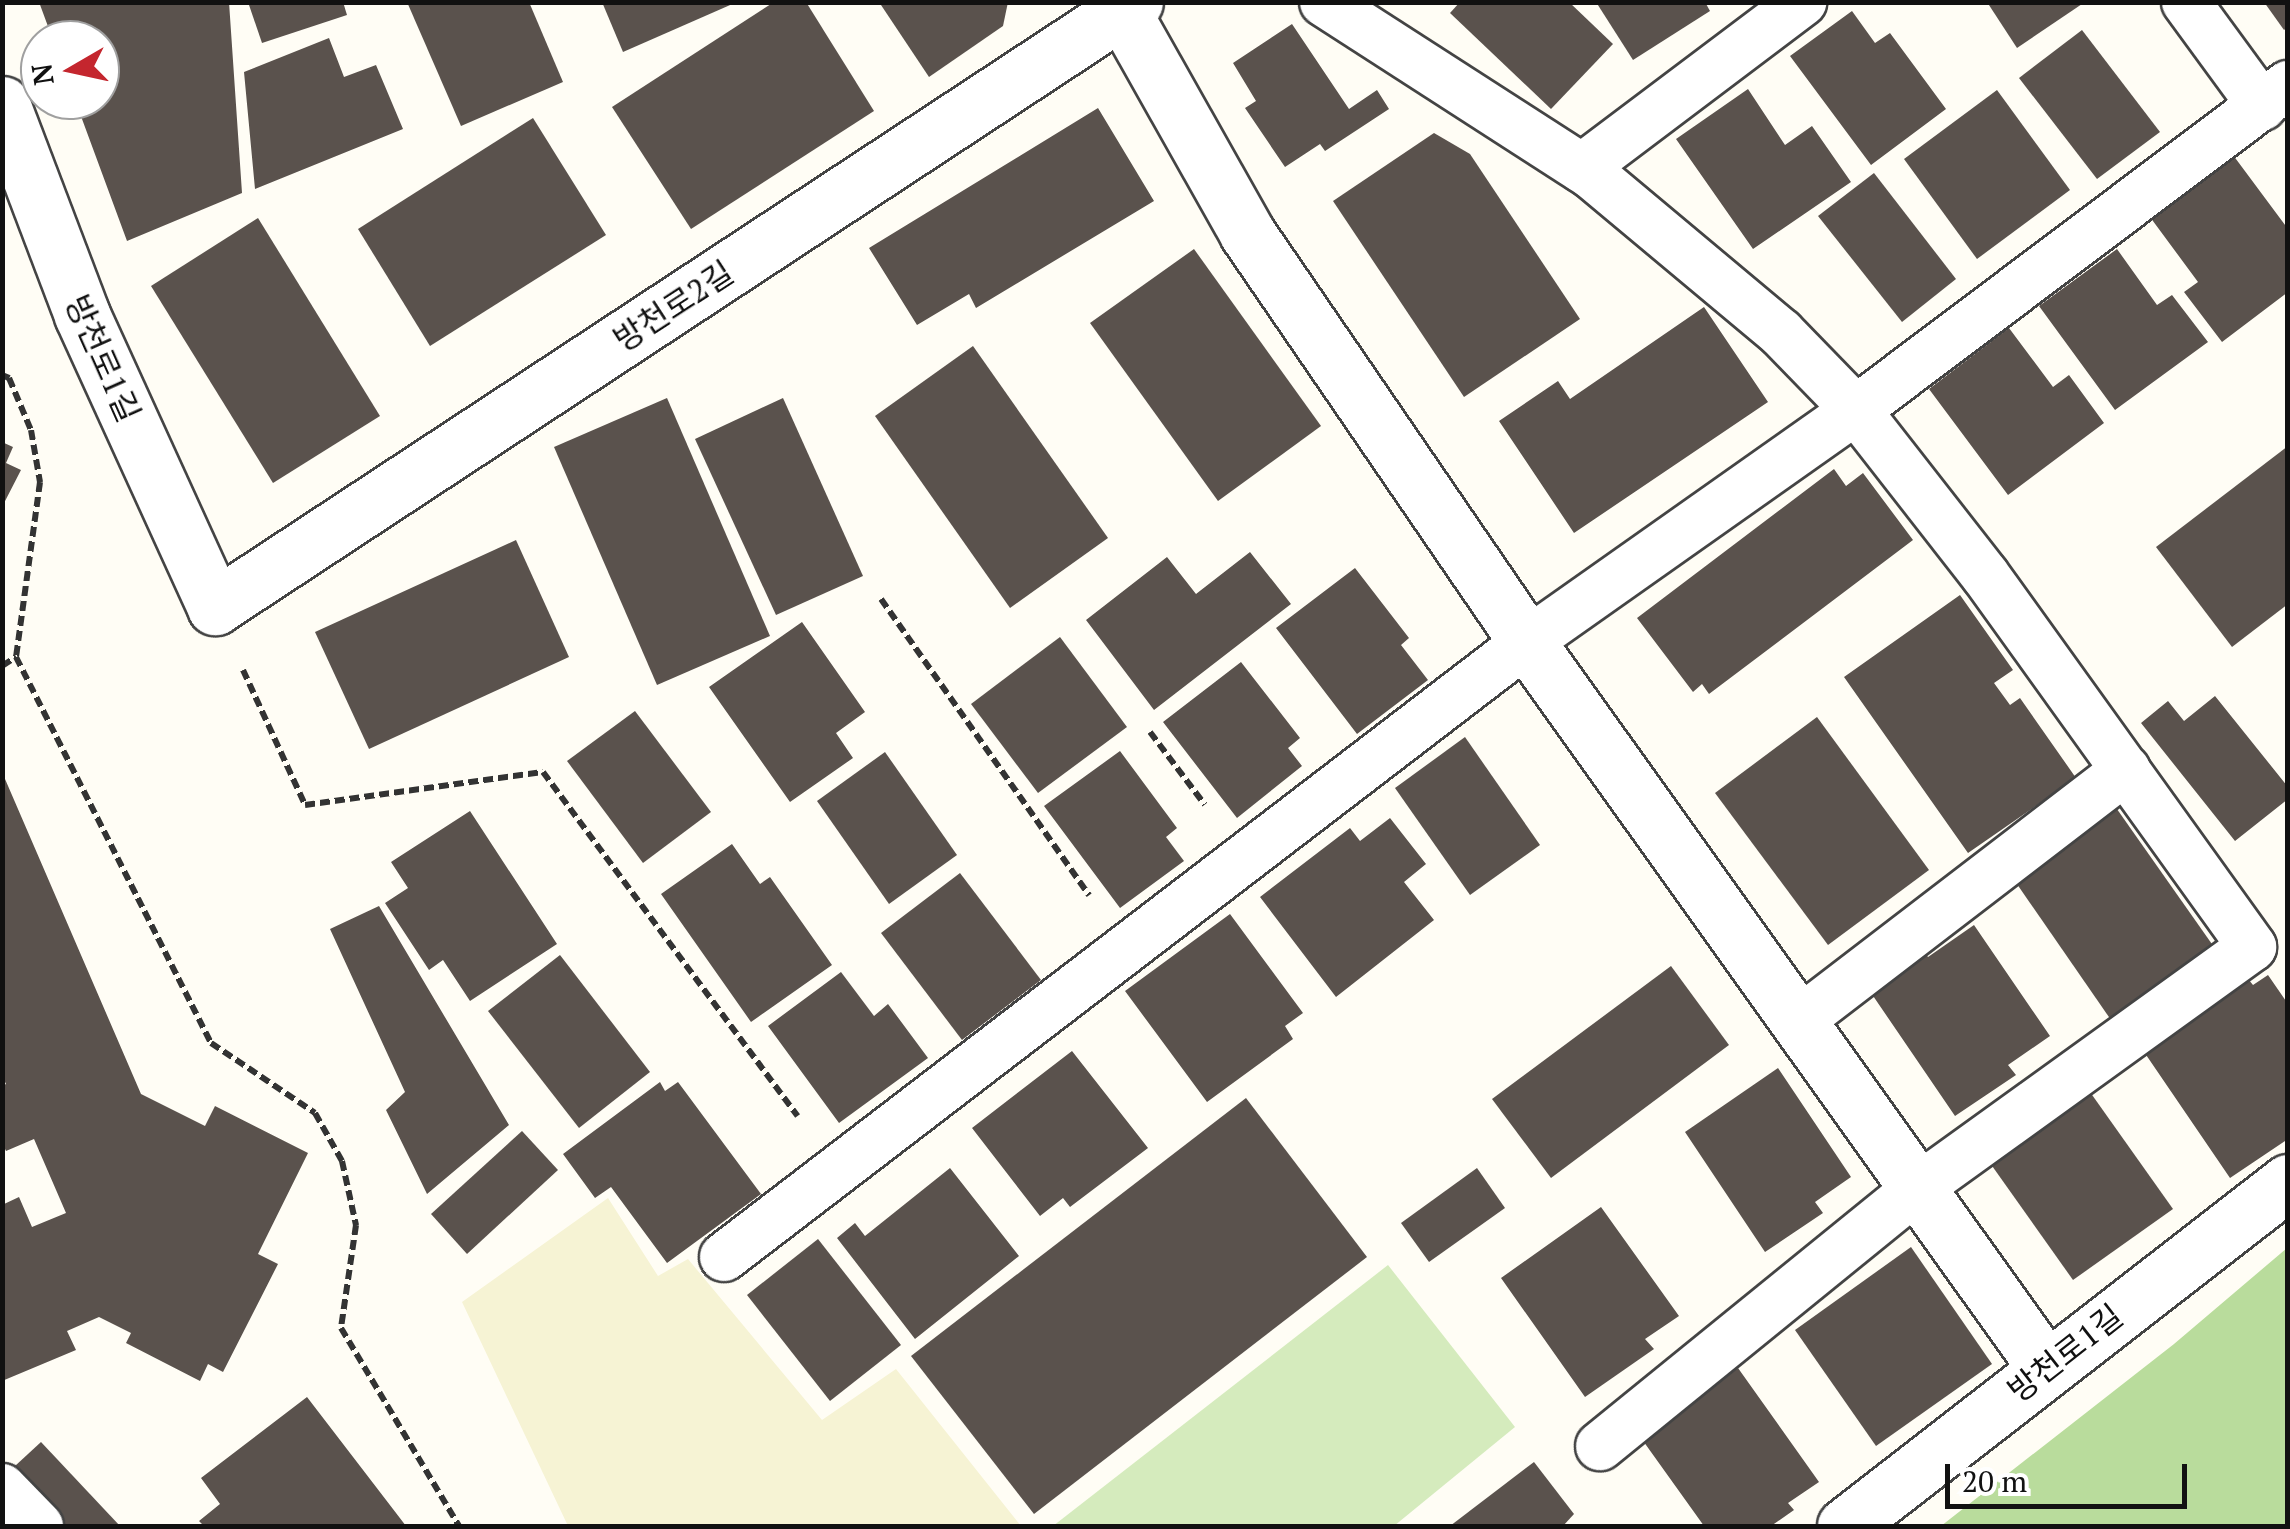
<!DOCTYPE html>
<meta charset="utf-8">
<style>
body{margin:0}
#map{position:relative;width:2290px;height:1529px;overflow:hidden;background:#fffdf5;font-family:"PT Serif","Noto Sans KR",serif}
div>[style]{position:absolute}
.farmland>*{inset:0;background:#f6f3d4}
.green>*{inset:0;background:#d5ebbd}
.forest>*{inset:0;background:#b9dc9c}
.building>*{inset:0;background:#5a524d}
.path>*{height:6px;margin-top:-3px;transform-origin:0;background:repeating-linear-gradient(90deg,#333 0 10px,transparent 0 15px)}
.roads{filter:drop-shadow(2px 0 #444) drop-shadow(-2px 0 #444) drop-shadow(0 2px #444) drop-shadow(0 -2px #444)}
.service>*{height:48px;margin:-24px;padding:0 24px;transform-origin:24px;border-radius:24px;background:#fff}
.minor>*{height:55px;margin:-27.5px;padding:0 27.5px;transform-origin:27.5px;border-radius:27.5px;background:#fff}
span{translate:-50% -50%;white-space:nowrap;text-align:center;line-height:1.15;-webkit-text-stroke:10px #fff;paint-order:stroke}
.street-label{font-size:32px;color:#111}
.frame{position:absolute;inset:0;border:5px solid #111;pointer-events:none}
.north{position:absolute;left:20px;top:20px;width:100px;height:100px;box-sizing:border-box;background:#fff;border:2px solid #a0a0a0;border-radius:50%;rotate:261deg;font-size:28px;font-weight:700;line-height:40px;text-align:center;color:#111}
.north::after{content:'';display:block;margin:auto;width:35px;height:45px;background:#c4262e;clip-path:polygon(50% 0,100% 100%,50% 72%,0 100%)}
.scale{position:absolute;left:1945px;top:1464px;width:242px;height:45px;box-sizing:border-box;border:5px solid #111;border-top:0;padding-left:12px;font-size:30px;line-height:35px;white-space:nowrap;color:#111;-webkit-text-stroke:8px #fff;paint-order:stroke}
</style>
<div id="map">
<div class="farmland">
<div style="clip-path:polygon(608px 1198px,658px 1276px,688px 1259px,822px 1420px,896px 1369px,1021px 1526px,568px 1526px,462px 1302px)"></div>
</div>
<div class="green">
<div style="clip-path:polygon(1388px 1265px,1515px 1427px,1394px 1526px,1053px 1526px)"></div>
</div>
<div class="forest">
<div style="clip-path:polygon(2287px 1248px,2287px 1526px,1941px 1526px,2174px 1344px)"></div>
</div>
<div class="building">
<div style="clip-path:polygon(39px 2px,229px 2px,242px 193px,127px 241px,75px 100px,100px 100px,100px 40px,53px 40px)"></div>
<div style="clip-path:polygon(248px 2px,343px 2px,347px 15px,262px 43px)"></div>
<div style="clip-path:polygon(407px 2px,529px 2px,563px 82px,461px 126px)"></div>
<div style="clip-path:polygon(602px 2px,737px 2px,623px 52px)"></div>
<div style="clip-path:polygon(774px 2px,806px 2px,874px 111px,691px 229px,612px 107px)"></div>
<div style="clip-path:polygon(879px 2px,1008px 2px,1003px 26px,929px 77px)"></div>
<div style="clip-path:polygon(1460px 2px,1569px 2px,1613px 44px,1551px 109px,1450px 13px)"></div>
<div style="clip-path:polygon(1596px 2px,1705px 2px,1710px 11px,1633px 60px)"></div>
<div style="clip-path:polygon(1987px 2px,2085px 2px,2017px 48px)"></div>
<div style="clip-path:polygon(2264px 2px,2288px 2px,2288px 27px,2284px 30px)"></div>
<div style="clip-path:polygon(1852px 11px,1875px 43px,1890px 33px,1946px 109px,1871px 165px,1790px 56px)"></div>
<div style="clip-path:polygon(1292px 24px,1349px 109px,1377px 90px,1389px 109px,1325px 151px,1320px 144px,1285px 167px,1245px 108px,1256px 101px,1233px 63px)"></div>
<div style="clip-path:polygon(2082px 30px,2160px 132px,2097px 179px,2019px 78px)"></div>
<div style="clip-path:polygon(329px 38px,344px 77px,376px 65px,403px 129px,255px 189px,244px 72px)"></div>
<div style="clip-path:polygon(1748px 89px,1785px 145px,1812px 126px,1851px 182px,1753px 249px,1676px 139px)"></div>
<div style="clip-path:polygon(1997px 90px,2070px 190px,1977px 259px,1904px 159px)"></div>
<div style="clip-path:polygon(1098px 108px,1154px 201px,976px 308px,969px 294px,917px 325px,869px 248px)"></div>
<div style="clip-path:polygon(533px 118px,606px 235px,430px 346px,358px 229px)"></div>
<div style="clip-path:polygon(1434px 133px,1470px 154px,1580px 319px,1464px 397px,1333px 201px)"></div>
<div style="clip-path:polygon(2233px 155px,2288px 229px,2288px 292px,2222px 342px,2184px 292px,2198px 282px,2150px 217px)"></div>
<div style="clip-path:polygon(1874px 173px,1956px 279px,1902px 322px,1818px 216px)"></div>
<div style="clip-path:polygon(258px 218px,380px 416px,273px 483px,151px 286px)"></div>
<div style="clip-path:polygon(1194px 249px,1321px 426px,1218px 501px,1090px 323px)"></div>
<div style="clip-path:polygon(2117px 249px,2157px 305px,2172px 295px,2208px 342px,2115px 410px,2039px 306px)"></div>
<div style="clip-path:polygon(1704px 307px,1768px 402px,1574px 533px,1499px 421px,1558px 381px,1570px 399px)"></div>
<div style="clip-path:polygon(2009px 328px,2053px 387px,2069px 375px,2104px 423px,2008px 495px,1929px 389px)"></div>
<div style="clip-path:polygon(973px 346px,1108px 538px,1010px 608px,875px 416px)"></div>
<div style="clip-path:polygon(667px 398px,770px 636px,657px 685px,554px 447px)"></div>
<div style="clip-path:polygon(783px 398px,863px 576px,776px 615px,695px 439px)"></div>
<div style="clip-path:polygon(2px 442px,13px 447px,6px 463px,21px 470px,2px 507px)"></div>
<div style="clip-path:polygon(2288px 446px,2288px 604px,2232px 647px,2156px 547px)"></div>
<div style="clip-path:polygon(1834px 469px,1846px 486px,1863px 473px,1913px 540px,1709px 694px,1702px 684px,1693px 692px,1637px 618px)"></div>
<div style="clip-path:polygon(516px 540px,569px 657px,369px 749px,315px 632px)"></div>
<div style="clip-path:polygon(1250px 552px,1291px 604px,1154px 710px,1086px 620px,1167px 557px,1196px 594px)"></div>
<div style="clip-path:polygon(1355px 568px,1409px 638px,1401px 645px,1428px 680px,1357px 734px,1276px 628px)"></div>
<div style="clip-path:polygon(1960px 595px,2013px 670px,1994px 683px,2010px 705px,2020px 698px,2076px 778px,1968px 853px,1844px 677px)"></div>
<div style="clip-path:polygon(802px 622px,865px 712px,836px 733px,853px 758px,790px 802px,709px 687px)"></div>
<div style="clip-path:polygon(1060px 637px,1127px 727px,1038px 793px,971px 704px)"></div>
<div style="clip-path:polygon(1241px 662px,1300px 738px,1288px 748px,1302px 766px,1237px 818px,1163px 722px)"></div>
<div style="clip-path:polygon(2215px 696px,2288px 787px,2288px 799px,2235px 841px,2141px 723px,2168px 701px,2184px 721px)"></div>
<div style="clip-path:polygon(635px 711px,711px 812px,643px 863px,567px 761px)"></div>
<div style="clip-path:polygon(1817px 717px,1929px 870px,1828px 945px,1715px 793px)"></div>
<div style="clip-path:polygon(1465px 737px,1540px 845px,1470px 895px,1395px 788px)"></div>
<div style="clip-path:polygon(1120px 751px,1177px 828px,1166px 837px,1184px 861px,1120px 908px,1044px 806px)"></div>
<div style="clip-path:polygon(885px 752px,957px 855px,889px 904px,817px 801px)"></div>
<div style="clip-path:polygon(2px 772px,141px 1094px,205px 1126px,215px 1106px,308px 1153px,258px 1254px,278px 1264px,223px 1372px,208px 1364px,200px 1381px,126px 1343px,131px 1333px,99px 1317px,67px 1331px,76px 1350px,2px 1381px,2px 1205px,19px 1197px,32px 1227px,66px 1213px,34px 1139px,6px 1151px,2px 1143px,2px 1086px,6px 1084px,2px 1076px)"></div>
<div style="clip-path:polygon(2112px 802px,2214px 947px,2111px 1020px,2010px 874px)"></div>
<div style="clip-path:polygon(470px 811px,557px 944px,470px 1001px,443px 960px,429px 970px,385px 903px,408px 888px,391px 862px)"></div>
<div style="clip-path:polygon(1390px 818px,1426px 864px,1404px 882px,1434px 920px,1336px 997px,1260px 897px,1350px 828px,1360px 841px)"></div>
<div style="clip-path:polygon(732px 844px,760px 884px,770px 877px,832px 965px,751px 1022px,661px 894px)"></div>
<div style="clip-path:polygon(960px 873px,1041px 980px,962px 1040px,881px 933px)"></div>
<div style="clip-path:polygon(379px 906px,509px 1125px,427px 1194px,386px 1110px,405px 1092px,330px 929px)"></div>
<div style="clip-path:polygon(1230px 914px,1303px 1013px,1285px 1026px,1293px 1039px,1207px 1102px,1125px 991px)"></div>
<div style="clip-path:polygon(1974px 925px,2050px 1036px,2008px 1065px,2016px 1075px,1955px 1116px,1867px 987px,1922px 949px,1928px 957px)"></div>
<div style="clip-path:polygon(560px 955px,650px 1072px,579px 1128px,488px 1011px)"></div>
<div style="clip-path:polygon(1671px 966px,1729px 1045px,1551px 1178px,1492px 1099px)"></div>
<div style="clip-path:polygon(841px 972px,874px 1016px,888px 1004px,928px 1058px,839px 1123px,768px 1026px)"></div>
<div style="clip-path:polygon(2244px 974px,2253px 985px,2268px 975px,2288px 1004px,2288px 1139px,2230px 1178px,2140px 1046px)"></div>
<div style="clip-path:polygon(1072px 1051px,1148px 1148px,1070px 1207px,1063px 1198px,1040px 1216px,972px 1128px)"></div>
<div style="clip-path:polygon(1778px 1068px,1851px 1177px,1815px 1202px,1823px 1213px,1765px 1252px,1685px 1132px)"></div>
<div style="clip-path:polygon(660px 1082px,665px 1091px,678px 1082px,761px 1194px,667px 1263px,611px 1187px,595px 1198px,563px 1154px)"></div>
<div style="clip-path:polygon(2090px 1092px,2173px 1209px,2073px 1280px,1990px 1163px)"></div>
<div style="clip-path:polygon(1246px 1098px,1367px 1257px,1034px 1514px,911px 1356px)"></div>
<div style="clip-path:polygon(522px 1131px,558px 1170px,467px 1254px,431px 1214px)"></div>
<div style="clip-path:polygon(950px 1168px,1019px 1256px,915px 1339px,837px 1238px,855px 1223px,865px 1236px)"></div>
<div style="clip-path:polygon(1477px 1168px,1505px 1208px,1429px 1262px,1401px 1223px)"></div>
<div style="clip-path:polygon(1601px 1207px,1679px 1316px,1645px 1339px,1654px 1349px,1585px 1397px,1501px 1278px)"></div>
<div style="clip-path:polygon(818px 1239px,901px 1345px,830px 1401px,747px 1295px)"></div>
<div style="clip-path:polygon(1911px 1247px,1992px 1364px,1876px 1446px,1795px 1330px)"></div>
<div style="clip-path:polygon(1738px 1368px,1819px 1482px,1788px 1503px,1794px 1510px,1771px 1526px,1704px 1526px,1641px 1438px)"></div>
<div style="clip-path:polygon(307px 1397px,406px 1526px,204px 1526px,199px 1521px,220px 1504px,201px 1478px)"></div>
<div style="clip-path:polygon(41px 1442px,120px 1526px,2px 1526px,2px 1478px)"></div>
<div style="clip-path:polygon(1534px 1462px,1574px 1514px,1563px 1526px,1450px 1526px)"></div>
</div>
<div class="path">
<div style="left:2px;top:375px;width:8px;rotate:23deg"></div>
<div style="left:9px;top:378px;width:56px;rotate:67.1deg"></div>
<div style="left:31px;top:430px;width:53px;rotate:80.2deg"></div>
<div style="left:40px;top:482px;width:177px;rotate:97.8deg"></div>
<div style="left:16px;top:657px;width:432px;rotate:63.2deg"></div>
<div style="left:211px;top:1043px;width:125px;rotate:33.9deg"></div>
<div style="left:315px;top:1113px;width:55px;rotate:60.6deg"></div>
<div style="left:342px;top:1161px;width:66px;rotate:77.7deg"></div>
<div style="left:356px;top:1225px;width:104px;rotate:98.3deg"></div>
<div style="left:341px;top:1328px;width:230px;rotate:59.2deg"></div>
<div style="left:881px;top:599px;width:362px;rotate:54.9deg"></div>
<div style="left:2px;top:666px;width:17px;rotate:-33deg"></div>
<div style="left:243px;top:670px;width:149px;rotate:65.3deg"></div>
<div style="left:305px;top:805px;width:240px;rotate:-7.9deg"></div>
<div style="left:543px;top:772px;width:428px;rotate:53.5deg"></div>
<div style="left:1150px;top:732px;width:91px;rotate:53deg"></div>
</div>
<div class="roads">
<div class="service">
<div style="left:1324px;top:2px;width:318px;rotate:32.8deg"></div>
<div style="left:1591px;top:174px;width:248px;rotate:39.9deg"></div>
<div style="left:1781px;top:333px;width:107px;rotate:45.8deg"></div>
<div style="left:1856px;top:410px;width:209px;rotate:52deg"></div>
<div style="left:1985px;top:575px;width:458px;rotate:54.3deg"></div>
<div style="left:2252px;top:947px;width:410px;rotate:144.2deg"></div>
<div style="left:1919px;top:1187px;width:411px;rotate:140.9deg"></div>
<div style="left:2186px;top:2px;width:129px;rotate:53.8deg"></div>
<div style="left:1582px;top:168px;width:276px;rotate:-37deg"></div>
<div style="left:1800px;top:1020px;width:411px;rotate:-37.5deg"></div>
<div style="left:724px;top:1257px;width:1011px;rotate:-37.45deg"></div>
<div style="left:1527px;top:642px;width:403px;rotate:-35.2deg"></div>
<div style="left:1856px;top:410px;width:541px;rotate:-36.95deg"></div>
<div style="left:2px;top:1488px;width:53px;rotate:45.8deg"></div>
</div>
<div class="minor">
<div style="left:1117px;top:2px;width:265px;rotate:60.6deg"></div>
<div style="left:1247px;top:233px;width:496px;rotate:55.6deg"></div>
<div style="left:1527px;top:642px;width:892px;rotate:54.44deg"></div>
<div style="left:2px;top:104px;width:226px;rotate:69.2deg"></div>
<div style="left:82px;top:315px;width:321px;rotate:65.5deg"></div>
<div style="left:215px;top:607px;width:1101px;rotate:-33.33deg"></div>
<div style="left:1845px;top:1526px;width:561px;rotate:-37.83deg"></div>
</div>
</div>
<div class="street-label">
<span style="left:673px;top:306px;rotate:-33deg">방천로2길</span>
<span style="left:103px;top:358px;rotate:66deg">방천로1길</span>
<span style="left:2065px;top:1353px;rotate:-38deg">방천로1길</span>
</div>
<div class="frame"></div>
<div class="north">N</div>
<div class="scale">20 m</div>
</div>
